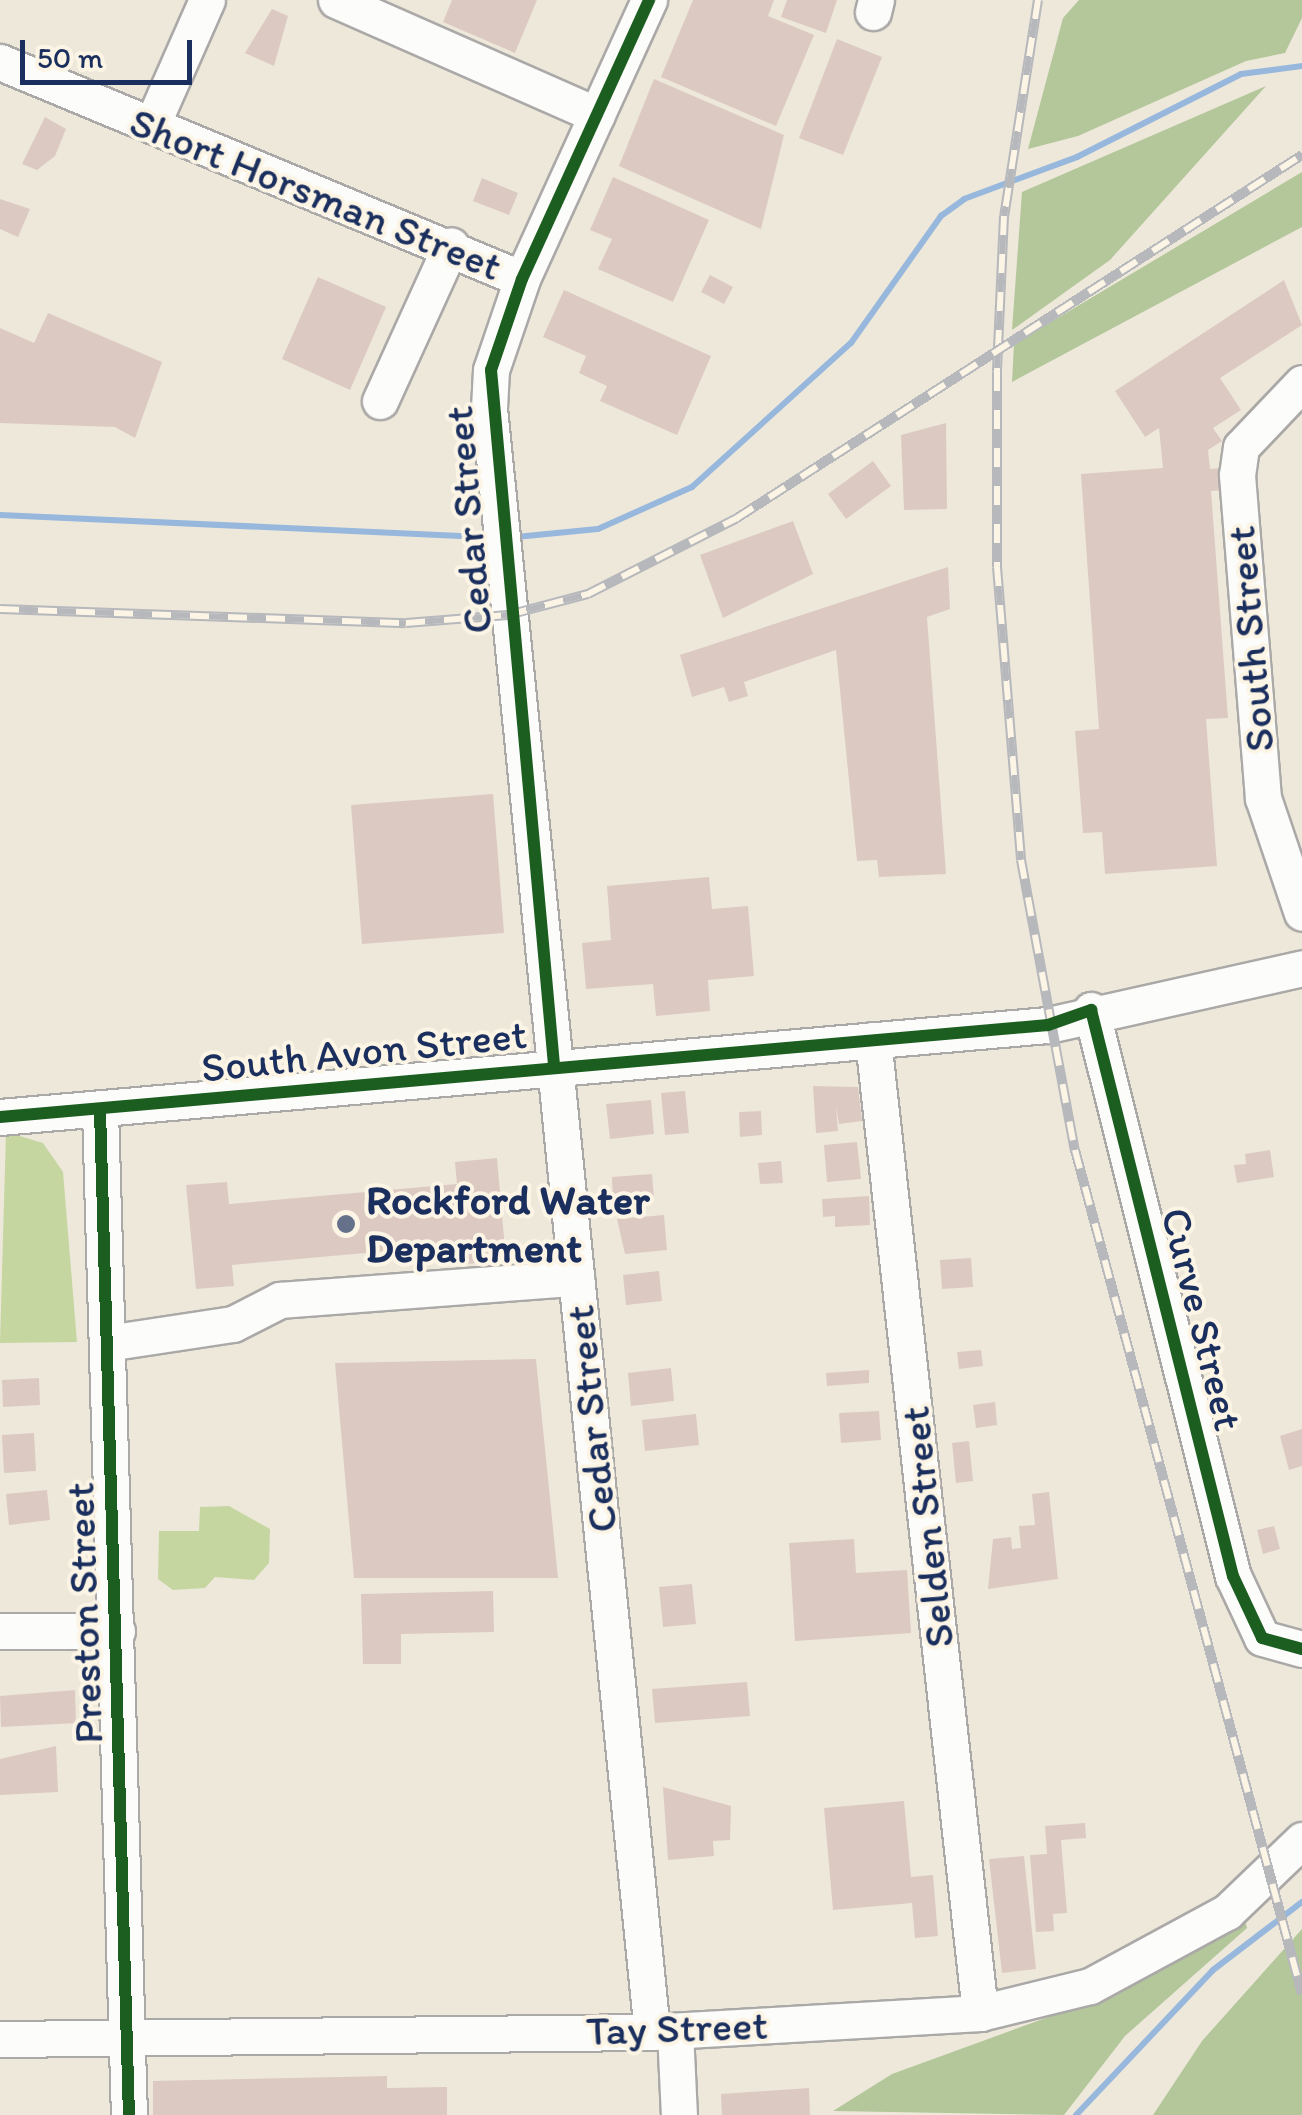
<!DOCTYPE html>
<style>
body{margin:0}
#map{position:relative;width:1302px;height:2115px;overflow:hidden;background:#eee8db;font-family:Itim,sans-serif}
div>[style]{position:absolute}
.green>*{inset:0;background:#c5d6a1}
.forest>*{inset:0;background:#b3c79a}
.stream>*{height:6px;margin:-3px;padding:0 3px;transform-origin:3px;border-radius:3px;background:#97b8dc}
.building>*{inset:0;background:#dccac2}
.roads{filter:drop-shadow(2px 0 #aaa9a7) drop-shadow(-2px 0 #aaa9a7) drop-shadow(0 2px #aaa9a7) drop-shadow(0 -2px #aaa9a7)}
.minor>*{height:35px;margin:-17.5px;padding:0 17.5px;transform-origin:17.5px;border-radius:17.5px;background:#fcfcfa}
.rail>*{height:10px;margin-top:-5px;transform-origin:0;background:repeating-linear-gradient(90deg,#fcf5e5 0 19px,#b7b8bc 0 38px);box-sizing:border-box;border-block:2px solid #b7b8bc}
.cycleway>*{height:12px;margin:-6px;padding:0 6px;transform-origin:6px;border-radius:6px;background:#1b5e20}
.dots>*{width:28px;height:28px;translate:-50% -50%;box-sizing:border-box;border:5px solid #fcf5e5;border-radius:50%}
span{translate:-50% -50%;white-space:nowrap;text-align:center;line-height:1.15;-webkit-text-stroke:8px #fcf5e5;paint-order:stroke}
.street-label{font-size:42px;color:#1b2f5e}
.poi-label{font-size:42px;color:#1b2f5e;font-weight:700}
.left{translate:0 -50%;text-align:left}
.scale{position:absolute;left:20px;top:40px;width:172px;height:45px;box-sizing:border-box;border:5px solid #1b2f5e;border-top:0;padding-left:12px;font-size:30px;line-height:35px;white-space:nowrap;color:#1b2f5e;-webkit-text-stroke:8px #fcf5e5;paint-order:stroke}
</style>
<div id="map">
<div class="green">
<div style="clip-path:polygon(6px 1132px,43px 1143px,63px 1172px,77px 1342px,0 1343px)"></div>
<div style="clip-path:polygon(229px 1506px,270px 1529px,269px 1563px,254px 1580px,215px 1577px,205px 1588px,173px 1590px,158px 1579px,159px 1531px,199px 1531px,200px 1507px)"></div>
</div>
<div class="forest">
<div style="clip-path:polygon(1079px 0,1302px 0,1302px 18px,1285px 53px,1246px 61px,1078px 136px,1028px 149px,1063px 18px)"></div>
<div style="clip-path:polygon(1266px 86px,1110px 260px,1012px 330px,1022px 192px)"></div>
<div style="clip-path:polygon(1302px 172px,1302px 227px,1012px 382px,1014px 344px)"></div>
<div style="clip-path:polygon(1243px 1911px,1247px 1928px,1125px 2036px,1064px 2115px,833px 2111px,892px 2074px,1065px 2011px,1174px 1959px)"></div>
<div style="clip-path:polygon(1302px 1929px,1302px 2115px,1153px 2115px,1202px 2041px)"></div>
</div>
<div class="stream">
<div style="left:0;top:515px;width:488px;rotate:2.6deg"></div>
<div style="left:516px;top:537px;width:82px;rotate:-5.6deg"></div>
<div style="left:598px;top:529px;width:103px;rotate:-24.1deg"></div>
<div style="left:692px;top:487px;width:215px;rotate:-42.2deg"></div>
<div style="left:851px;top:343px;width:156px;rotate:-54.7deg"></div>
<div style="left:941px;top:216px;width:29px;rotate:-36deg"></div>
<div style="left:964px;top:199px;width:121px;rotate:-20.4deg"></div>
<div style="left:1077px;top:157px;width:184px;rotate:-26.8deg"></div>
<div style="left:1241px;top:74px;width:62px;rotate:-7.5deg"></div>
<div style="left:1076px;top:2115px;width:199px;rotate:-46.6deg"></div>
<div style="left:1213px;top:1970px;width:112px;rotate:-37.4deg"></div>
</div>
<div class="building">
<div style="clip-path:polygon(452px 0,537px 0,515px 53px,443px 22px)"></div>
<div style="clip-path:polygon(693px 0,774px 0,768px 16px,814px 35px,776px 126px,661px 77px)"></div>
<div style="clip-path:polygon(787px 0,837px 0,826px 33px,781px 17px)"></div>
<div style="clip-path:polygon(272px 9px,288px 16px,274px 66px,245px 53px)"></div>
<div style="clip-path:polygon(837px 39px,882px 57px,843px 155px,799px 138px)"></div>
<div style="clip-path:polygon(654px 79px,784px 135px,761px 229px,619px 166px)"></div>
<div style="clip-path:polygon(45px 117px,66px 129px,55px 156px,37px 170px,22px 164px)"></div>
<div style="clip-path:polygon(613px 177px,709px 220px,673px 302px,598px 269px,612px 239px,590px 230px)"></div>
<div style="clip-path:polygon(482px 178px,518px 193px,509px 215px,473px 201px)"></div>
<div style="clip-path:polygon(0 199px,30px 209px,18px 237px,0 229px)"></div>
<div style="clip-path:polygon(710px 275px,733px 287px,724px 304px,701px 292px)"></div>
<div style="clip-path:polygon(318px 277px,386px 307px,350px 390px,282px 359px)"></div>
<div style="clip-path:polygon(1284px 280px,1302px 325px,1220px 378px,1241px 410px,1213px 428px,1222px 441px,1208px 450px,1210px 469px,1225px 468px,1227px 490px,1211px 491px,1228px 718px,1206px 719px,1217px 866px,1105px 874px,1102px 832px,1083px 833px,1075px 731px,1099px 729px,1081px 474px,1163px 468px,1159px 428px,1145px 437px,1115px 391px)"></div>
<div style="clip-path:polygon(564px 290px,711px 356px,677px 435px,600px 401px,607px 386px,579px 373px,586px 356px,543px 337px)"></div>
<div style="clip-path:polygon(48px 313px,162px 362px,135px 438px,115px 427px,0 423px,0 328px,34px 343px)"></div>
<div style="clip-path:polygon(946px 423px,947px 509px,904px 510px,901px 435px)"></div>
<div style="clip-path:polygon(873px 461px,891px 486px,846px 519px,828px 494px)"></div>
<div style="clip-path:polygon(793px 521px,813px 574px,723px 618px,700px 555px)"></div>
<div style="clip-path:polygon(948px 567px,950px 609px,927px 617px,946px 874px,879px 877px,877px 860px,857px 861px,836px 650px,744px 682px,748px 696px,729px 702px,724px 687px,692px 697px,680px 655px)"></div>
<div style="clip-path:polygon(493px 794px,504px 933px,362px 944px,351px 805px)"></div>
<div style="clip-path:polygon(709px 877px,712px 909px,748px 906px,754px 976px,708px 980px,710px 1011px,656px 1016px,653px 984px,586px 989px,582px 943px,611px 940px,607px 886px)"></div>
<div style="clip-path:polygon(813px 1086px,858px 1087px,862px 1121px,839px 1124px,836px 1106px,838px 1131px,816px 1133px)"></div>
<div style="clip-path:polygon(685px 1091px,689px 1133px,665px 1135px,661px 1093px)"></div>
<div style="clip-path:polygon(651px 1100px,654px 1134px,610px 1139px,606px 1104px)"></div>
<div style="clip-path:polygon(761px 1111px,762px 1135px,740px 1137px,739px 1112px)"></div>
<div style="clip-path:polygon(857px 1142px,861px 1179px,827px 1182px,824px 1145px)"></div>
<div style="clip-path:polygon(1270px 1150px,1274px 1177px,1237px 1183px,1234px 1165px,1246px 1164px,1245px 1154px)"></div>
<div style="clip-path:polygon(497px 1158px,506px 1260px,467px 1264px,465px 1244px,232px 1265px,234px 1286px,196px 1289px,186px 1185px,227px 1182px,229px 1204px,457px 1184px,455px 1162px)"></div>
<div style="clip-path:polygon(781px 1161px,783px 1183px,760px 1184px,758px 1163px)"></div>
<div style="clip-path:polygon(652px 1174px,654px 1198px,613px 1201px,612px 1177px)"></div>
<div style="clip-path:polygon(869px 1196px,870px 1225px,835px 1227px,835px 1216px,823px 1217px,822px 1199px)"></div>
<div style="clip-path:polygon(664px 1215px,667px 1250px,625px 1254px,617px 1219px)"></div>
<div style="clip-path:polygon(971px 1258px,973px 1287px,942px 1289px,940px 1260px)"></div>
<div style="clip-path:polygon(659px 1271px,662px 1301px,626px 1305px,623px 1275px)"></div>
<div style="clip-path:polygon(981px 1350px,983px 1366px,959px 1369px,957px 1352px)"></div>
<div style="clip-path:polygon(536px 1359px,558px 1578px,354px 1578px,335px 1363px)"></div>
<div style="clip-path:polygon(671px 1368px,674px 1401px,631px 1406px,628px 1373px)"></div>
<div style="clip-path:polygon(869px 1370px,869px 1383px,827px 1386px,826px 1373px)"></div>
<div style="clip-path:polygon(39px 1378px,40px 1405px,3px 1407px,2px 1380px)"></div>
<div style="clip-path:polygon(995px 1402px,997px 1425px,976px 1428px,973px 1405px)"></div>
<div style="clip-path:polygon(879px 1411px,881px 1440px,841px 1443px,839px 1413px)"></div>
<div style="clip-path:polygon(696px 1414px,699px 1445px,645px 1451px,642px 1420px)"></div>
<div style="clip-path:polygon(1302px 1429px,1302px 1466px,1289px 1470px,1280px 1436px)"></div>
<div style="clip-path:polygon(34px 1433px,36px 1471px,4px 1473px,2px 1435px)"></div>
<div style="clip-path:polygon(969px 1441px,973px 1481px,956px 1483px,952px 1443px)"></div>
<div style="clip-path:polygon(47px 1490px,50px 1520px,9px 1525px,6px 1494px)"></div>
<div style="clip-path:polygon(1049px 1492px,1058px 1579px,988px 1589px,993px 1539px,1011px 1537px,1012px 1549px,1021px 1548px,1019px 1526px,1035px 1525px,1032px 1494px)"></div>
<div style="clip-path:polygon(1274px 1526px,1280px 1549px,1263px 1554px,1257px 1530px)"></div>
<div style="clip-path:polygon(854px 1539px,856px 1573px,907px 1570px,911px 1633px,795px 1641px,789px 1543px)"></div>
<div style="clip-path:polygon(692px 1584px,696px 1624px,663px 1627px,659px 1587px)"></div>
<div style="clip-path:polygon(493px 1591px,494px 1632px,401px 1634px,401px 1664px,363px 1664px,361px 1594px)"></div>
<div style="clip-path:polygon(747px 1682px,750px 1716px,655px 1723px,652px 1689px)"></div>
<div style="clip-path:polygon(75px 1690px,76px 1723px,1px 1727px,0 1696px)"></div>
<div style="clip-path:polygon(56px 1746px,58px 1792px,0 1795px,0 1759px)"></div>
<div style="clip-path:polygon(663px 1787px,731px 1806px,730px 1840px,713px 1841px,714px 1856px,668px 1860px)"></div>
<div style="clip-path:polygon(904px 1801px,911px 1877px,933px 1875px,938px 1936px,915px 1938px,912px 1903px,833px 1910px,824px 1808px)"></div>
<div style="clip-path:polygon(1085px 1823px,1086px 1838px,1061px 1840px,1067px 1913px,1053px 1914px,1054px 1931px,1036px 1932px,1030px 1855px,1047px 1854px,1045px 1826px)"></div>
<div style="clip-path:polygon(1024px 1856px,1036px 1969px,1002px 1973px,989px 1859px)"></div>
<div style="clip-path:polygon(387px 2076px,387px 2088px,447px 2087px,447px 2115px,153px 2115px,153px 2081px)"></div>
<div style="clip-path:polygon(809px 2088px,810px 2115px,722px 2115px,721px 2094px)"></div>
</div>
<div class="roads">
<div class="minor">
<div style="left:336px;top:0;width:285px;rotate:23.8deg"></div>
<div style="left:649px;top:0;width:307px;rotate:114.5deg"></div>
<div style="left:522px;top:279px;width:96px;rotate:108.8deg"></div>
<div style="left:491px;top:370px;width:38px;rotate:93deg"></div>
<div style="left:489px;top:408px;width:1632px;rotate:84.27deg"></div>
<div style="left:873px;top:12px;width:12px;rotate:-76deg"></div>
<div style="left:0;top:62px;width:565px;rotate:22.57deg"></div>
<div style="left:154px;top:120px;width:131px;rotate:-66.2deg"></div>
<div style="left:1302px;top:383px;width:88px;rotate:133.6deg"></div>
<div style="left:1241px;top:447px;width:28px;rotate:98deg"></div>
<div style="left:1237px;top:475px;width:324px;rotate:85.4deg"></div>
<div style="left:1263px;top:798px;width:121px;rotate:71.3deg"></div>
<div style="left:380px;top:401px;width:171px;rotate:-65.5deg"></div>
<div style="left:1091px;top:1010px;width:584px;rotate:75.92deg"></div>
<div style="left:1233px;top:1576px;width:68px;rotate:64.9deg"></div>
<div style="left:1262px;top:1638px;width:41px;rotate:15.4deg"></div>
<div style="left:873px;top:1040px;width:979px;rotate:83.72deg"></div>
<div style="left:100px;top:1110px;width:1005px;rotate:88.35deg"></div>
<div style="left:0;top:1117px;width:1052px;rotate:-5.02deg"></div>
<div style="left:1048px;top:1025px;width:260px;rotate:-12.6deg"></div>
<div style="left:107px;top:1343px;width:127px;rotate:-8.6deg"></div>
<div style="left:233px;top:1324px;width:53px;rotate:-27.1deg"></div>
<div style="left:280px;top:1300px;width:297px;rotate:-4.3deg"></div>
<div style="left:0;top:1631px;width:117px"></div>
<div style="left:675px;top:2031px;width:84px;rotate:87.3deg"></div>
<div style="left:0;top:2039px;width:652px;rotate:-0.62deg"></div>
<div style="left:652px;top:2032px;width:329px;rotate:-3.3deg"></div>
<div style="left:980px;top:2013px;width:113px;rotate:-13.8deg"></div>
<div style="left:1090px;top:1986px;width:156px;rotate:-28.4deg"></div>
<div style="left:1227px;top:1912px;width:104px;rotate:-43.8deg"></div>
</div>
</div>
<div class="rail">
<div style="left:1038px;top:0;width:219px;rotate:98.9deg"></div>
<div style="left:1004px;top:216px;width:156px;rotate:92.6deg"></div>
<div style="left:997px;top:372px;width:195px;rotate:90deg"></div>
<div style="left:997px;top:567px;width:294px;rotate:85.3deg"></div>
<div style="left:1021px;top:860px;width:295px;rotate:79.5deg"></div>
<div style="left:1075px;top:1150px;width:874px;rotate:74.95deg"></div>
<div style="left:0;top:609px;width:406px;rotate:2deg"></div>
<div style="left:406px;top:623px;width:102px;rotate:-4.5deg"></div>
<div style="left:508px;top:615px;width:83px;rotate:-14.7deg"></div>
<div style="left:588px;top:594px;width:167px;rotate:-27deg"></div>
<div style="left:737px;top:518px;width:672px;rotate:-32.72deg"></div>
</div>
<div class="cycleway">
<div style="left:554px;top:1065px;width:698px;rotate:-95.18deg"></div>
<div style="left:491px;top:370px;width:96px;rotate:-71.2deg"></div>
<div style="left:522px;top:279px;width:307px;rotate:-65.5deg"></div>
<div style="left:100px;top:1110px;width:1005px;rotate:88.35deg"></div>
<div style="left:0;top:1117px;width:1052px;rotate:-5.02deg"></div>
<div style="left:1048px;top:1025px;width:46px;rotate:-19.2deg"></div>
<div style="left:1091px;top:1010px;width:584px;rotate:75.92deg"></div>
<div style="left:1233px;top:1576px;width:68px;rotate:64.9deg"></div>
<div style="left:1262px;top:1638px;width:41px;rotate:15.4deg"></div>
</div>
<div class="dots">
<div style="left:346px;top:1224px;background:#65708a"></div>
</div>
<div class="street-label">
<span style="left:316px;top:194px;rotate:22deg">Short Horsman Street</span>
<span style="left:468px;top:520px;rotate:-95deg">Cedar Street</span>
<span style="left:1250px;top:639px;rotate:-95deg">South Street</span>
<span style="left:364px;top:1051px;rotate:-6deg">South Avon Street</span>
<span style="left:1202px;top:1319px;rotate:76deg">Curve Street</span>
<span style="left:591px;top:1419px;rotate:-96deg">Cedar Street</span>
<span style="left:927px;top:1527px;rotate:-96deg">Selden Street</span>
<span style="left:84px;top:1613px;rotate:-92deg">Preston Street</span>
<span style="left:677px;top:2028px;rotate:-2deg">Tay Street</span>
</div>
<div class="poi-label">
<span class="left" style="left:366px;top:1224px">Rockford Water<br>Department</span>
</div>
<div class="scale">50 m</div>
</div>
